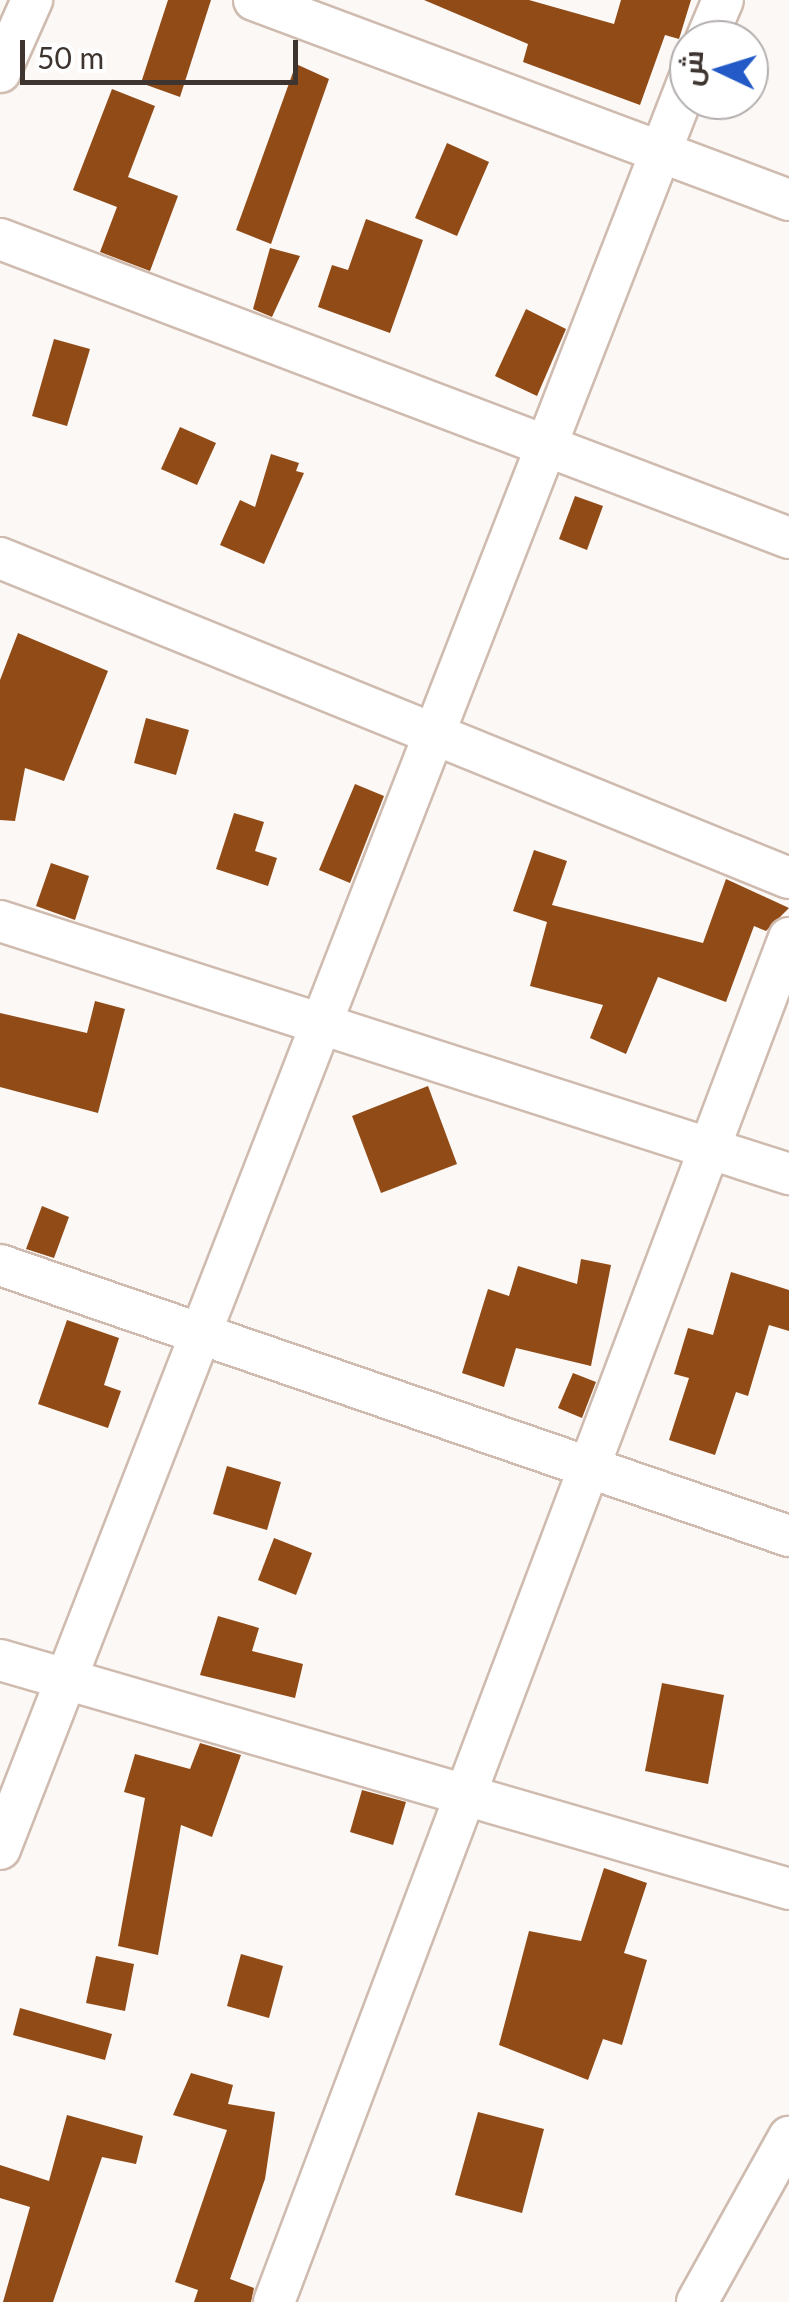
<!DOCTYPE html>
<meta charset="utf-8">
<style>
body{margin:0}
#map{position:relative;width:789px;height:2302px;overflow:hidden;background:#fcf8f5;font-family:Lato,Cairo,sans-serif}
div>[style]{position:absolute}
.building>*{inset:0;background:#914b17}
.roads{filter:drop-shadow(2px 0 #cfbbaf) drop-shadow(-2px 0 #cfbbaf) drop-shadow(0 2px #cfbbaf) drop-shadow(0 -2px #cfbbaf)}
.street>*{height:40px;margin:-20px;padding:0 20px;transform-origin:20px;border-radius:20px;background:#fff}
span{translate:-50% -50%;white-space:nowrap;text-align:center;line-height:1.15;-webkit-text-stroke:10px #fff;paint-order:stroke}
.north{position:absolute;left:669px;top:20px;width:100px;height:100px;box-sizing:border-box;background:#fff;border:2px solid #b2aead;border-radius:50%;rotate:274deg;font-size:28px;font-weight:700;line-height:40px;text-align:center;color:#3e3531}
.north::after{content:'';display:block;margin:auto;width:35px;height:45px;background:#235ac7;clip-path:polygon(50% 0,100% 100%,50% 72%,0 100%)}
.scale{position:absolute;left:20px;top:40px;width:278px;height:45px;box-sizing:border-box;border:5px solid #3e3531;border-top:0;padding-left:12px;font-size:30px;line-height:35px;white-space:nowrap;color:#3e3531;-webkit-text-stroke:8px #fff;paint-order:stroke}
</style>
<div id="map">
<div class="building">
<div style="clip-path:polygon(168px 0,211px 0,180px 97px,141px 83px)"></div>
<div style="clip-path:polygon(424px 0,529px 0,614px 24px,621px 0,691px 0,679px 39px,665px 35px,640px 105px,523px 62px,528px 44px)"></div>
<div style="clip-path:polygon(296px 64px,329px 79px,271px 244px,236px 230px)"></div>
<div style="clip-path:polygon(112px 89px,155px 106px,128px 177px,178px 196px,150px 271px,100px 252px,117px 207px,73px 190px)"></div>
<div style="clip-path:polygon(447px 143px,489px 162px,457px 236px,415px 218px)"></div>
<div style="clip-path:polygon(366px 219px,423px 240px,390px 333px,318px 307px,332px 265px,348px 270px)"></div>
<div style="clip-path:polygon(270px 248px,300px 256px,272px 317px,253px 309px)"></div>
<div style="clip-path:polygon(526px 309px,566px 329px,537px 396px,495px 376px)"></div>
<div style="clip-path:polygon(54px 339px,90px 349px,67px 426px,32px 416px)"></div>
<div style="clip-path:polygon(180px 427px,216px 443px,197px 485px,161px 469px)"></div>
<div style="clip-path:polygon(271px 454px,299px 463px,296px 471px,304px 473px,264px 564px,220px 545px,240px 500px,255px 507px)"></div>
<div style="clip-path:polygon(575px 496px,603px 506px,587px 550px,559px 539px)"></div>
<div style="clip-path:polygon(18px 633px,108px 671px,64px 781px,25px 768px,15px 821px,0 820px,0 680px)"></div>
<div style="clip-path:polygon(146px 718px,189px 730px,176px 775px,134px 763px)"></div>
<div style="clip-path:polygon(355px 784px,384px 796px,350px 883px,319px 870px)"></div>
<div style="clip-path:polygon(234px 813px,264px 822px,255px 851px,277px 858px,268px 886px,216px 869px)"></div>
<div style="clip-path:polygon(534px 850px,567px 861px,552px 905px,703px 943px,726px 879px,789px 908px,766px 931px,754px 926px,726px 1002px,658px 977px,626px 1054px,590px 1038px,603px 1005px,530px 986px,547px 922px,513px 911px)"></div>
<div style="clip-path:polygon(51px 863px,89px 876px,75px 920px,36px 906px)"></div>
<div style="clip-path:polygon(95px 1001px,125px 1009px,98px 1113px,0 1087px,0 1013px,87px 1033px)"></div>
<div style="clip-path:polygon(428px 1086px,457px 1164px,381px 1193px,352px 1116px)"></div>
<div style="clip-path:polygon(42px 1206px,69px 1217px,54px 1258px,26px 1249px)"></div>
<div style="clip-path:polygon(581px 1259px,611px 1265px,591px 1366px,516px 1348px,504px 1387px,462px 1373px,488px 1289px,509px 1296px,518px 1266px,577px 1284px)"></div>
<div style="clip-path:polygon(731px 1272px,789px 1290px,789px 1331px,769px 1325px,748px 1396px,736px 1392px,715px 1455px,669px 1440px,689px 1378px,674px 1374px,688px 1328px,713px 1335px)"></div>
<div style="clip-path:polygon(67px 1320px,119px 1338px,104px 1385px,121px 1391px,108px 1428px,38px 1404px)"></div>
<div style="clip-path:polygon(573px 1373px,596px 1382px,582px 1418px,558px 1408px)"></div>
<div style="clip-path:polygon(227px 1466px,281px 1482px,267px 1530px,213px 1514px)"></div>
<div style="clip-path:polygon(274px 1538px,312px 1553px,296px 1595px,258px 1580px)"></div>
<div style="clip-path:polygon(218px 1616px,259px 1628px,252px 1651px,303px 1664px,295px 1698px,200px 1675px)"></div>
<div style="clip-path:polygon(662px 1683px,724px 1695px,708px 1784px,645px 1771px)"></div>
<div style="clip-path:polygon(200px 1743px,241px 1755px,212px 1837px,181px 1825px,158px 1955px,118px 1946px,145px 1798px,124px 1792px,135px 1754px,190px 1769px)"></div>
<div style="clip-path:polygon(362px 1790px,406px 1802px,393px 1845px,350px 1832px)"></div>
<div style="clip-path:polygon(604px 1868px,647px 1883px,624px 1953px,647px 1960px,622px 2045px,603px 2039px,588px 2080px,499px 2045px,529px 1931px,581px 1941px)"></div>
<div style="clip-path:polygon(241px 1954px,283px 1966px,269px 2018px,227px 2006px)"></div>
<div style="clip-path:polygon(96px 1956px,134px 1964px,125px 2011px,86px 2003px)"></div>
<div style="clip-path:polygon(20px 2008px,112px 2034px,105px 2060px,13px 2035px)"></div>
<div style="clip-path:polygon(191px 2073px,233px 2085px,228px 2104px,275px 2112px,265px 2179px,230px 2279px,254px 2288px,251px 2302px,194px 2302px,198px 2290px,175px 2282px,227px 2130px,173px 2115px)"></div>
<div style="clip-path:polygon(478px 2112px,544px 2129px,522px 2213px,455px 2195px)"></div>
<div style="clip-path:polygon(67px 2115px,143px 2136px,136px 2164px,102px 2157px,53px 2302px,3px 2302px,30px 2207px,0 2198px,0 2165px,49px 2181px)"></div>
</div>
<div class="roads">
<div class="street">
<div style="left:254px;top:0;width:571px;rotate:20.5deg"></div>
<div style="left:706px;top:40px;width:43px;rotate:-67deg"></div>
<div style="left:0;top:72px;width:79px;rotate:-66deg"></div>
<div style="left:0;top:239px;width:844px;rotate:20.75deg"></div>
<div style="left:0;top:558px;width:851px;rotate:22.08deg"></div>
<div style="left:0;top:921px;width:829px;rotate:17.78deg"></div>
<div style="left:0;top:1265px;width:834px;rotate:18.96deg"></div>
<div style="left:0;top:1660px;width:822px;rotate:16.18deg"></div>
<div style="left:0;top:1849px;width:1899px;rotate:-68.73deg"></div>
<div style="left:274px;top:2302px;width:1458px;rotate:-69.32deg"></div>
<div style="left:697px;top:2302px;width:189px;rotate:-60.9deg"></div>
</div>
</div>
<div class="north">ش</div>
<div class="scale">50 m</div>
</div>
